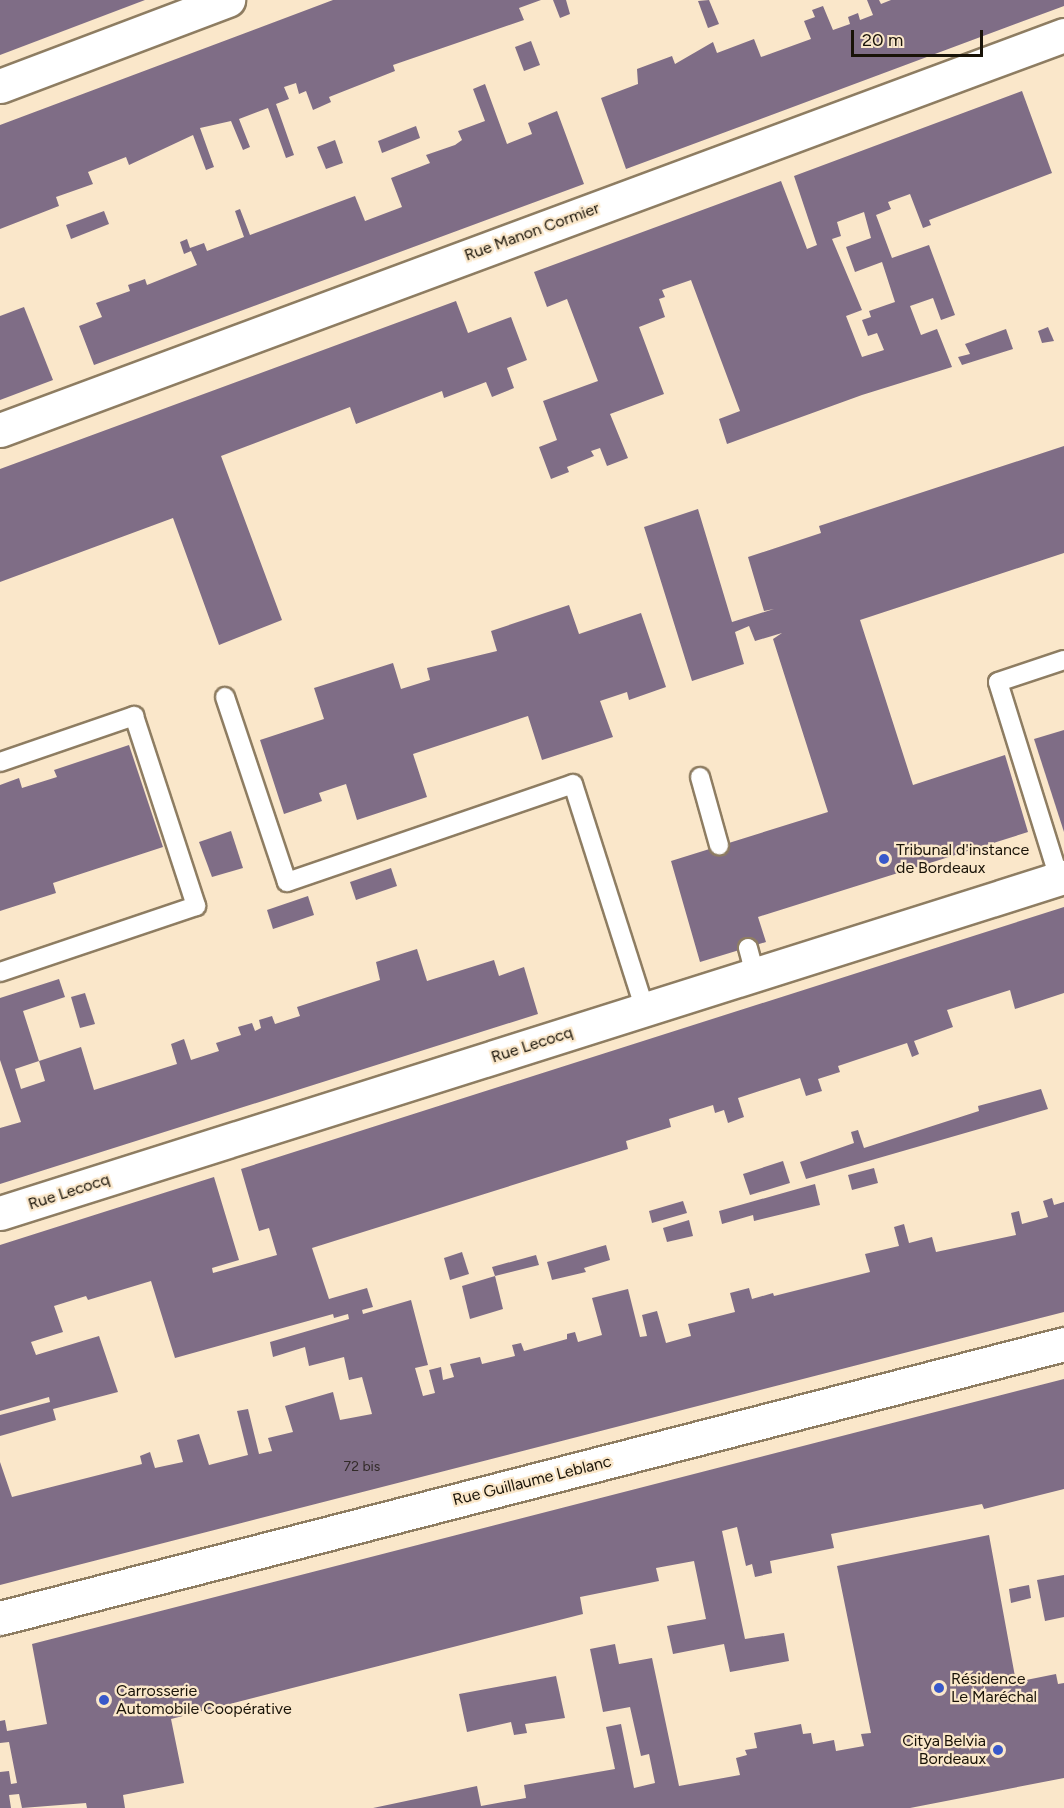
<!DOCTYPE html>
<meta charset="utf-8">
<style>
body{margin:0}
#map{position:relative;width:1064px;height:1808px;overflow:hidden;background:#fae7ca;font-family:Figtree,sans-serif}
div>[style]{position:absolute}
.building>*{inset:0;background:#7f6d86}
.roads{filter:drop-shadow(2px 0 #8e7d62) drop-shadow(-2px 0 #8e7d62) drop-shadow(0 2px #8e7d62) drop-shadow(0 -2px #8e7d62)}
.service>*{height:18px;margin:-9px;padding:0 9px;transform-origin:9px;border-radius:9px;background:#fff}
.minor>*{height:33px;margin:-16.5px;padding:0 16.5px;transform-origin:16.5px;border-radius:16.5px;background:#fff}
.dots>*{width:16px;height:16px;translate:-50% -50%;box-sizing:border-box;border:3px solid #fae7ca;border-radius:50%}
span{translate:-50% -50%;white-space:nowrap;text-align:center;line-height:1.15;-webkit-text-stroke:4.5px #fae7ca;paint-order:stroke}
.number-label{font-size:14px;color:#322a28}
.number-label span{-webkit-text-stroke-width:0}
.street-label{font-size:16px;color:#191308}
.poi-label{font-size:16px;color:#191308}
.left{translate:0 -50%;text-align:left}
.right{translate:-100% -50%;text-align:right}
.scale{position:absolute;left:851px;top:30px;width:132px;height:27px;box-sizing:border-box;border:3px solid #191308;border-top:0;padding-left:8px;font-size:18px;line-height:21px;white-space:nowrap;color:#191308;-webkit-text-stroke:4px #fae7ca;paint-order:stroke}
</style>
<div id="map">
<div class="building">
<div style="clip-path:polygon(0 0,145px 0,0 55px)"></div>
<div style="clip-path:polygon(333px 0,541px 0,519px 8px,524px 20px,393px 65px,395px 71px,329px 97px,331px 102px,313px 110px,306px 91px,299px 94px,296px 83px,284px 87px,289px 99px,276px 104px,294px 155px,286px 158px,268px 108px,239px 119px,250px 147px,243px 150px,231px 121px,200px 128px,214px 167px,206px 170px,193px 135px,129px 165px,126px 157px,88px 172px,93px 184px,56px 197px,59px 206px,0 229px,0 125px)"></div>
<div style="clip-path:polygon(553px 0,566px 0,570px 14px,560px 18px)"></div>
<div style="clip-path:polygon(709px 0,719px 24px,708px 28px,698px 1px)"></div>
<div style="clip-path:polygon(867px 0,879px 0,881px 4px,891px 0,1064px 0,1064px 6px,626px 169px,601px 98px,638px 84px,637px 69px,672px 56px,675px 64px,713px 42px,717px 53px,754px 39px,761px 57px,811px 39px,804px 21px,815px 17px,812px 10px,823px 6px,833px 30px,850px 24px,848px 17px,858px 13px,860px 20px,873px 15px)"></div>
<div style="clip-path:polygon(531px 41px,540px 65px,524px 71px,515px 47px)"></div>
<div style="clip-path:polygon(485px 84px,507px 144px,532px 134px,528px 123px,557px 111px,584px 184px,94px 365px,79px 326px,102px 317px,96px 303px,130px 291px,128px 285px,145px 279px,147px 285px,197px 265px,191px 251px,184px 254px,180px 242px,187px 239px,190px 248px,204px 243px,207px 251px,244px 237px,235px 211px,240px 209px,250px 235px,355px 196px,365px 221px,402px 207px,391px 178px,430px 163px,426px 155px,455px 145px,462px 140px,458px 131px,485px 121px,473px 89px)"></div>
<div style="clip-path:polygon(evenodd,1022px 91px,1052px 173px,929px 220px,931px 225px,923px 228px,910px 194px,888px 202px,891px 209px,876px 215px,892px 258px,929px 245px,955px 315px,941px 320px,933px 298px,910px 306px,921px 335px,937px 329px,952px 367px,862px 395px,727px 444px,719px 419px,740px 411px,691px 280px,662px 290px,665px 297px,659px 299px,665px 317px,639px 327px,664px 394px,610px 414px,628px 458px,607px 466px,600px 448px,591px 451px,594px 456px,567px 467px,569px 472px,551px 479px,539px 447px,557px 440px,543px 401px,598px 381px,567px 299px,547px 307px,534px 272px,781px 181px,807px 249px,817px 245px,794px 176px,1022px 91px,864px 212px,871px 238px,846px 247px,855px 272px,882px 262px,895px 302px,869px 311px,871px 317px,862px 320px,868px 336px,877px 333px,884px 350px,862px 357px,846px 316px,862px 310px,832px 239px,841px 236px,837px 222px,864px 212px)"></div>
<div style="clip-path:polygon(416px 126px,420px 138px,382px 153px,378px 141px)"></div>
<div style="clip-path:polygon(335px 140px,343px 163px,326px 169px,317px 147px)"></div>
<div style="clip-path:polygon(104px 211px,109px 224px,71px 239px,66px 225px)"></div>
<div style="clip-path:polygon(456px 301px,468px 333px,511px 317px,527px 360px,507px 368px,514px 388px,492px 397px,486px 382px,444px 398px,442px 391px,356px 424px,350px 407px,221px 456px,282px 620px,219px 645px,173px 518px,0 582px,0 469px)"></div>
<div style="clip-path:polygon(24px 307px,53px 380px,0 400px,0 316px)"></div>
<div style="clip-path:polygon(1048px 327px,1054px 341px,1042px 343px,1038px 331px)"></div>
<div style="clip-path:polygon(1006px 329px,1013px 349px,962px 365px,958px 357px,970px 354px,965px 344px)"></div>
<div style="clip-path:polygon(1064px 446px,1064px 553px,860px 620px,913px 785px,1005px 755px,1028px 832px,758px 917px,766px 942px,700px 962px,671px 861px,828px 812px,773px 639px,782px 633px,755px 641px,749px 626px,735px 632px,744px 664px,692px 681px,644px 527px,698px 509px,732px 622px,774px 609px,764px 611px,748px 557px,821px 533px,819px 526px)"></div>
<div style="clip-path:polygon(569px 605px,579px 634px,641px 613px,666px 687px,629px 700px,627px 692px,600px 701px,613px 737px,542px 760px,528px 716px,413px 754px,427px 797px,357px 820px,346px 784px,319px 793px,322px 801px,284px 814px,260px 740px,324px 719px,314px 688px,393px 663px,401px 689px,430px 680px,427px 668px,497px 651px,491px 631px)"></div>
<div style="clip-path:polygon(1064px 730px,1064px 832px,1034px 739px)"></div>
<div style="clip-path:polygon(129px 745px,163px 847px,53px 883px,56px 893px,0 911px,0 785px,19px 778px,22px 788px,57px 777px,54px 770px)"></div>
<div style="clip-path:polygon(231px 831px,243px 868px,212px 877px,199px 842px)"></div>
<div style="clip-path:polygon(391px 868px,397px 886px,356px 900px,350px 882px)"></div>
<div style="clip-path:polygon(308px 896px,314px 915px,273px 929px,267px 910px)"></div>
<div style="clip-path:polygon(1064px 907px,1064px 993px,1015px 1009px,1010px 990px,947px 1010px,953px 1027px,914px 1041px,919px 1054px,912px 1057px,907px 1043px,838px 1066px,840px 1072px,818px 1079px,822px 1091px,806px 1096px,800px 1078px,738px 1098px,744px 1117px,728px 1123px,724px 1110px,715px 1113px,713px 1105px,669px 1119px,671px 1127px,626px 1141px,628px 1149px,312px 1248px,329px 1299px,367px 1288px,373px 1307px,362px 1310px,363px 1314px,411px 1300px,428px 1365px,415px 1368px,423px 1396px,435px 1393px,429px 1370px,441px 1367px,443px 1380px,454px 1377px,450px 1364px,480px 1357px,482px 1364px,515px 1356px,512px 1345px,521px 1343px,524px 1351px,567px 1339px,567px 1334px,575px 1332px,578px 1342px,602px 1335px,592px 1298px,628px 1289px,640px 1337px,647px 1336px,642px 1315px,657px 1311px,666px 1343px,691px 1336px,688px 1324px,735px 1312px,730px 1293px,749px 1288px,752px 1299px,773px 1293px,774px 1296px,870px 1272px,865px 1254px,899px 1246px,894px 1227px,904px 1224px,909px 1243px,932px 1237px,936px 1252px,1016px 1235px,1011px 1213px,1019px 1211px,1022px 1224px,1048px 1217px,1043px 1201px,1052px 1198px,1054px 1205px,1064px 1202px,1064px 1312px,0 1585px,0 1462px,12px 1497px,142px 1464px,140px 1456px,150px 1452px,155px 1468px,183px 1462px,177px 1440px,199px 1434px,209px 1465px,248px 1455px,237px 1411px,248px 1409px,259px 1454px,272px 1451px,268px 1438px,293px 1432px,285px 1406px,333px 1392px,340px 1420px,372px 1414px,362px 1377px,349px 1380px,344px 1357px,309px 1366px,305px 1347px,273px 1357px,270px 1342px,349px 1319px,348px 1314px,334px 1318px,333px 1314px,175px 1358px,151px 1281px,88px 1300px,86px 1296px,54px 1306px,63px 1332px,31px 1342px,36px 1355px,99px 1336px,118px 1392px,53px 1409px,56px 1420px,0 1436px,0 1415px,50px 1402px,49px 1397px,0 1411px,0 1245px,214px 1177px,239px 1260px,212px 1268px,213px 1273px,277px 1255px,269px 1228px,259px 1231px,241px 1169px)"></div>
<div style="clip-path:polygon(evenodd,417px 949px,427px 981px,494px 960px,499px 976px,524px 967px,538px 1014px,0 1184px,0 1128px,21px 1122px,0 1060px,0 998px,59px 979px,65px 997px,23px 1011px,39px 1061px,81px 1047px,94px 1090px,177px 1064px,171px 1044px,184px 1039px,191px 1060px,219px 1051px,216px 1043px,241px 1035px,238px 1027px,252px 1023px,255px 1031px,261px 1028px,259px 1020px,272px 1016px,275px 1024px,300px 1016px,297px 1007px,380px 980px,376px 962px,417px 949px,39px 1061px,45px 1081px,21px 1089px,15px 1069px,39px 1061px)"></div>
<div style="clip-path:polygon(85px 993px,95px 1024px,80px 1028px,71px 997px)"></div>
<div style="clip-path:polygon(1041px 1089px,1048px 1109px,806px 1179px,800px 1162px,854px 1143px,851px 1132px,858px 1130px,864px 1148px,979px 1111px,978px 1106px)"></div>
<div style="clip-path:polygon(783px 1161px,790px 1183px,750px 1195px,743px 1174px)"></div>
<div style="clip-path:polygon(874px 1168px,878px 1183px,852px 1190px,848px 1175px)"></div>
<div style="clip-path:polygon(815px 1184px,820px 1205px,754px 1221px,753px 1215px,722px 1224px,719px 1211px)"></div>
<div style="clip-path:polygon(683px 1201px,687px 1213px,652px 1223px,649px 1211px)"></div>
<div style="clip-path:polygon(689px 1220px,693px 1236px,667px 1242px,663px 1228px)"></div>
<div style="clip-path:polygon(606px 1245px,610px 1260px,584px 1268px,586px 1272px,552px 1280px,547px 1262px)"></div>
<div style="clip-path:polygon(462px 1252px,469px 1274px,450px 1280px,444px 1258px)"></div>
<div style="clip-path:polygon(536px 1255px,539px 1265px,495px 1276px,492px 1267px)"></div>
<div style="clip-path:polygon(495px 1276px,503px 1309px,470px 1319px,462px 1286px)"></div>
<div style="clip-path:polygon(1064px 1379px,1064px 1489px,984px 1509px,982px 1504px,831px 1534px,834px 1548px,770px 1561px,772px 1573px,755px 1577px,752px 1564px,746px 1566px,737px 1527px,722px 1531px,745px 1639px,784px 1633px,789px 1661px,730px 1672px,724px 1644px,673px 1654px,667px 1626px,706px 1619px,694px 1561px,656px 1568px,659px 1581px,580px 1597px,583px 1614px,171px 1719px,184px 1783px,123px 1795px,125px 1808px,87px 1808px,86px 1803px,22px 1808px,19px 1794px,9px 1795px,11px 1808px,0 1808px,0 1772px,9px 1771px,11px 1784px,17px 1783px,9px 1742px,0 1743px,0 1721px,5px 1720px,7px 1731px,47px 1724px,32px 1644px)"></div>
<div style="clip-path:polygon(989px 1535px,1016px 1682px,1056px 1674px,1058px 1684px,1064px 1683px,1064px 1778px,910px 1808px,373px 1808px,477px 1786px,481px 1806px,526px 1798px,524px 1785px,615px 1769px,606px 1727px,621px 1724px,634px 1788px,655px 1783px,649px 1754px,641px 1756px,630px 1707px,603px 1712px,590px 1649px,615px 1644px,619px 1664px,652px 1658px,679px 1786px,740px 1775px,736px 1758px,747px 1755px,745px 1750px,757px 1748px,754px 1733px,801px 1724px,803px 1734px,811px 1733px,813px 1744px,834px 1740px,836px 1751px,864px 1746px,861px 1734px,871px 1733px,837px 1566px)"></div>
<div style="clip-path:polygon(1064px 1575px,1064px 1617px,1045px 1621px,1037px 1580px)"></div>
<div style="clip-path:polygon(1029px 1585px,1031px 1598px,1011px 1603px,1009px 1589px)"></div>
<div style="clip-path:polygon(556px 1676px,565px 1718px,525px 1724px,527px 1733px,514px 1735px,511px 1722px,467px 1732px,459px 1694px)"></div>
</div>
<div class="roads">
<div class="service">
<div style="left:225px;top:697px;width:195px;rotate:71.5deg"></div>
<div style="left:287px;top:882px;width:302px;rotate:-18.9deg"></div>
<div style="left:573px;top:784px;width:236px;rotate:72.3deg"></div>
<div style="left:0;top:762px;width:142px;rotate:-18.9deg"></div>
<div style="left:134px;top:716px;width:200px;rotate:71.9deg"></div>
<div style="left:196px;top:906px;width:207px;rotate:161.4deg"></div>
<div style="left:700px;top:777px;width:71px;rotate:74.4deg"></div>
<div style="left:1059px;top:878px;width:205px;rotate:-107.3deg"></div>
<div style="left:998px;top:682px;width:70px;rotate:-18.4deg"></div>
<div style="left:748px;top:948px;width:28px;rotate:75deg"></div>
</div>
<div class="minor">
<div style="left:0;top:86px;width:244px;rotate:-20.7deg"></div>
<div style="left:0;top:430px;width:1135px;rotate:-20.37deg"></div>
<div style="left:0;top:1213px;width:1116px;rotate:-17.53deg"></div>
<div style="left:0;top:1618px;width:1099px;rotate:-14.44deg"></div>
</div>
</div>
<div class="dots">
<div style="left:884px;top:859px;background:#3858ca"></div>
<div style="left:939px;top:1688px;background:#3858ca"></div>
<div style="left:104px;top:1700px;background:#3858ca"></div>
<div style="left:998px;top:1750px;background:#3858ca"></div>
</div>
<div class="number-label">
<span style="left:362px;top:1467px">72 bis</span>
</div>
<div class="street-label">
<span style="left:532px;top:232px;rotate:-20deg">Rue Manon Cormier</span>
<span style="left:532px;top:1045px;rotate:-18deg">Rue Lecocq</span>
<span style="left:69px;top:1192px;rotate:-18deg">Rue Lecocq</span>
<span style="left:532px;top:1481px;rotate:-14deg">Rue Guillaume Leblanc</span>
</div>
<div class="poi-label">
<span class="left" style="left:896px;top:859px">Tribunal d'instance<br>de Bordeaux</span>
<span class="left" style="left:951px;top:1688px">Résidence<br>Le Maréchal</span>
<span class="left" style="left:116px;top:1700px">Carrosserie<br>Automobile Coopérative</span>
<span class="right" style="left:986px;top:1750px">Citya Belvia<br>Bordeaux</span>
</div>
<div class="scale">20 m</div>
</div>
